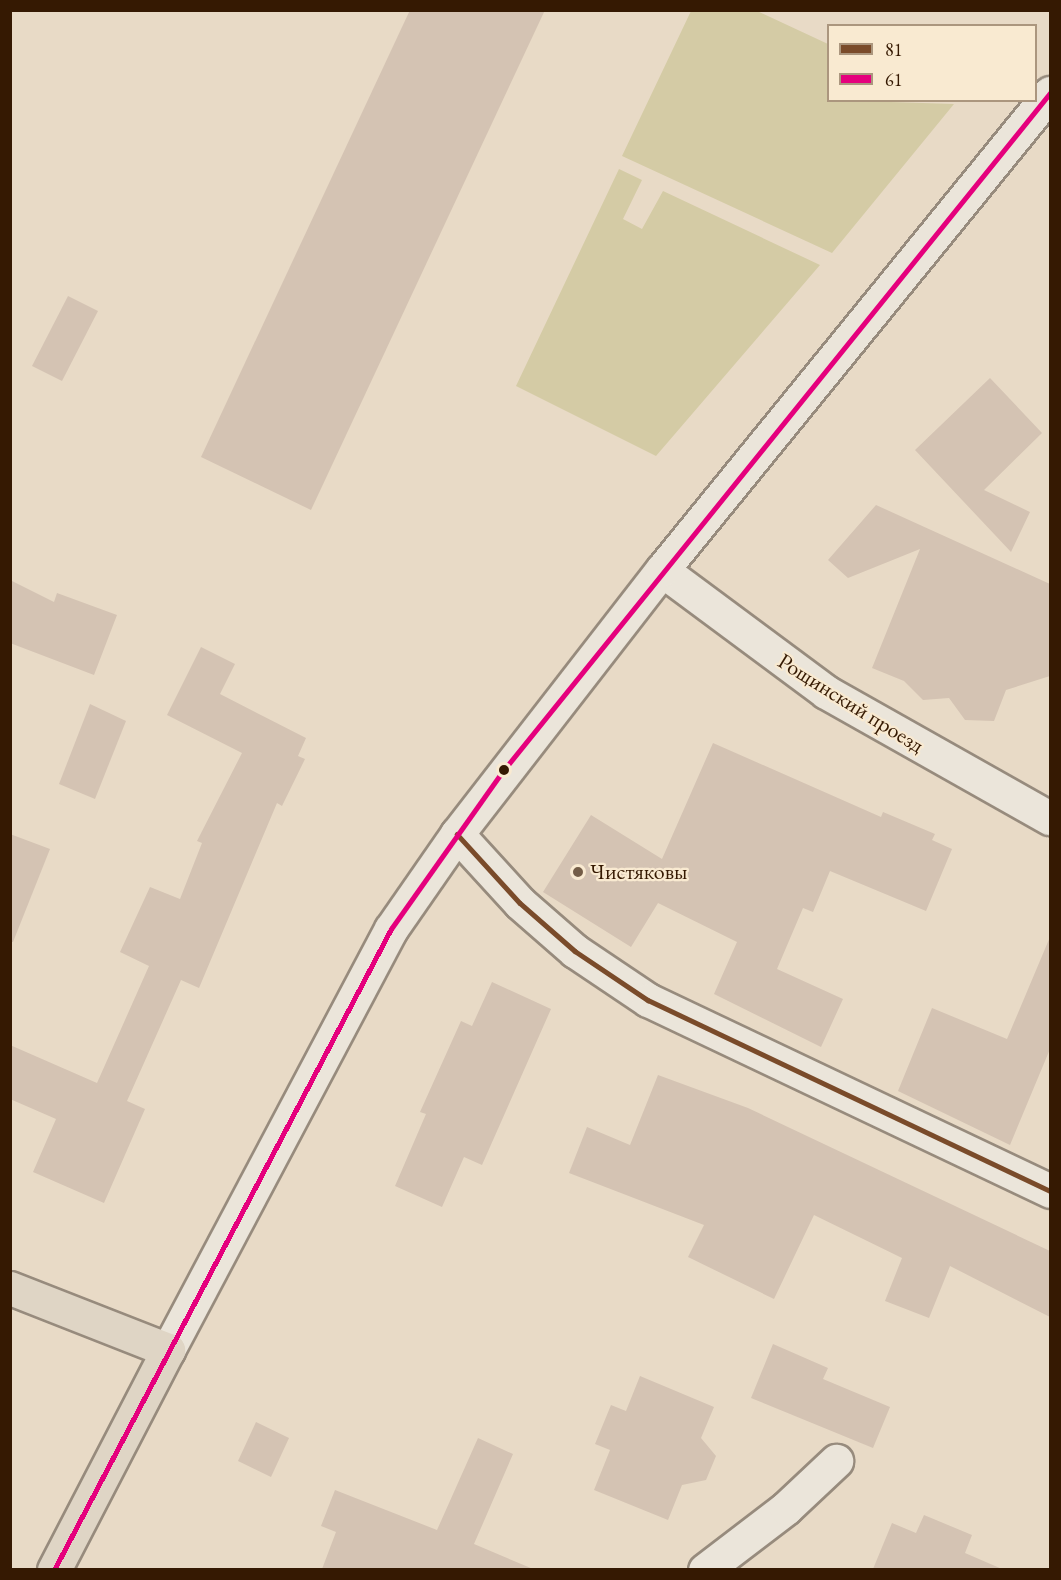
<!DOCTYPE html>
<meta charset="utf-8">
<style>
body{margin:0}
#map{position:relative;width:1061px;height:1580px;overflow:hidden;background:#e8dac6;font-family:"EB Garamond",serif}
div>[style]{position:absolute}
.green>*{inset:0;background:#d4cba5}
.building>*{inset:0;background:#d4c3b3}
.roads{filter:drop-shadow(2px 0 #978b7d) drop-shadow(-2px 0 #978b7d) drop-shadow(0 2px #978b7d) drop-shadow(0 -2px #978b7d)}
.minor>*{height:33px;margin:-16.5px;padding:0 16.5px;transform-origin:16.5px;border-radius:16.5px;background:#ebe5da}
.major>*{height:33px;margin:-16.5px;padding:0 16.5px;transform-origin:16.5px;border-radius:16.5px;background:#dfd5c5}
.bus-1>*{height:4.5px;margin:-2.25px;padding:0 2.25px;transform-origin:2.25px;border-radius:2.25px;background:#7a4b2a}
.bus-2>*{height:4.5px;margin:-2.25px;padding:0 2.25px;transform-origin:2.25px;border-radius:2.25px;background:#e5007d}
.dots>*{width:16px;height:16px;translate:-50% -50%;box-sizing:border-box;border:3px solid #f9ead1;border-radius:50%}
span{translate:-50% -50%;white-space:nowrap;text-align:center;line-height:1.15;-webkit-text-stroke:4.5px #f9ead1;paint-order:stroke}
.street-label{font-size:22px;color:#351902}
.poi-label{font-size:22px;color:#351902}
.left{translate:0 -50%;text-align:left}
.frame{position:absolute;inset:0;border:12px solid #351902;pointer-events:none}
.legend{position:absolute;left:827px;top:24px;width:210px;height:78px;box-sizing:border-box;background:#f9ead1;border:2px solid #ab967e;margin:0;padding:8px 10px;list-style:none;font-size:18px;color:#351902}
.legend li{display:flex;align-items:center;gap:12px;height:30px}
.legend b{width:30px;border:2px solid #ab967e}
</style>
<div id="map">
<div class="green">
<div style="clip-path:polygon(691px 11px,757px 11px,828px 44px,828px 100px,954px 104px,832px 253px,622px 156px)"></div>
<div style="clip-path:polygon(619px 169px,642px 180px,623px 219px,642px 229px,663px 191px,820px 265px,656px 456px,516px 386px)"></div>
</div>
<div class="building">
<div style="clip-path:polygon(410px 10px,545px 10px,311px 510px,201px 457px)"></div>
<div style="clip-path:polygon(68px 296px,98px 311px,62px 381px,32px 366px)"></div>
<div style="clip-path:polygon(990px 378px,1042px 433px,984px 490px,1030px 512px,1011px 552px,915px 450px)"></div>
<div style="clip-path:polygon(876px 505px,1050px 584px,1050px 676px,1006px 690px,994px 721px,965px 720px,949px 698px,923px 700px,904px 681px,872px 668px,920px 549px,848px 578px,828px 560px)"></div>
<div style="clip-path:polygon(10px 580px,54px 602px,57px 593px,117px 615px,94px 675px,10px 643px)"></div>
<div style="clip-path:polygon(201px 647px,235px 664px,220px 694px,306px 738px,298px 756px,305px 759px,282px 806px,277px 803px,199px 988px,181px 980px,127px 1101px,145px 1109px,104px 1203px,33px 1172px,56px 1119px,10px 1099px,10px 1045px,97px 1083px,149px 966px,120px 952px,150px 887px,180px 899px,202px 843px,197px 841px,242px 753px,167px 715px)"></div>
<div style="clip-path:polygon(90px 704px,126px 721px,95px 799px,59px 784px)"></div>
<div style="clip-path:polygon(713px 743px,881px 817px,883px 812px,935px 834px,932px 840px,952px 849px,926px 911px,830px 871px,813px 912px,803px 908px,777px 969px,843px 999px,821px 1047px,714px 994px,737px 942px,658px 903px,631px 947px,543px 892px,591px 815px,662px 859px)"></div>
<div style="clip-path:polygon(10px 834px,50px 849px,13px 942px,10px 942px)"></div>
<div style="clip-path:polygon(1050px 937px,1050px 1049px,1010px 1145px,898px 1091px,932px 1008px,1007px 1039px)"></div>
<div style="clip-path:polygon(492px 982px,551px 1009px,482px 1165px,464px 1157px,442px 1207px,395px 1186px,426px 1114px,420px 1112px,461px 1021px,472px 1026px)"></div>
<div style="clip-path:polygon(658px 1075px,748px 1108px,1050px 1251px,1050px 1317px,950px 1266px,929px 1318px,885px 1301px,902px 1258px,814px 1215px,774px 1299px,688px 1257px,704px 1225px,569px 1173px,587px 1127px,630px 1145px)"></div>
<div style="clip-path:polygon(773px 1344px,828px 1368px,823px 1379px,890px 1407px,873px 1448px,751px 1398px)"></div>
<div style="clip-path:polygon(640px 1376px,714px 1407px,701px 1438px,716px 1456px,706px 1480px,682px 1485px,668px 1520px,594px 1490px,610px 1450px,595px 1444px,611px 1405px,626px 1411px)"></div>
<div style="clip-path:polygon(256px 1422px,289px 1438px,271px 1477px,238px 1461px)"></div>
<div style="clip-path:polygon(478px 1438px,513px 1454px,474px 1544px,533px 1569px,322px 1569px,336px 1532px,321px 1526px,335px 1490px,437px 1530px)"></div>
<div style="clip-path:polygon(924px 1515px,972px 1535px,965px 1553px,1002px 1569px,873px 1569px,892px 1523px,916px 1533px)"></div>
</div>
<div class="roads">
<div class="minor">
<div style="left:662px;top:570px;width:204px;rotate:36.6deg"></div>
<div style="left:826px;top:692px;width:257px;rotate:29.4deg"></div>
<div style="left:457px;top:834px;width:93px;rotate:47.6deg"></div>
<div style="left:520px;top:903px;width:73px;rotate:41.1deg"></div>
<div style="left:575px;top:951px;width:88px;rotate:33.9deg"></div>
<div style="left:648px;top:1000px;width:445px;rotate:25.4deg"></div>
<div style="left:168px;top:1350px;width:476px;rotate:-62.1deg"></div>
<div style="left:391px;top:929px;width:116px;rotate:-55.2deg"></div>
<div style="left:457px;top:834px;width:334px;rotate:-52.2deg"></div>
<div style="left:662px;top:570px;width:615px;rotate:-50.87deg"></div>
<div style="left:705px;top:1570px;width:102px;rotate:-37.4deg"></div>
<div style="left:786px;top:1508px;width:69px;rotate:-43.2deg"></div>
</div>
<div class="major">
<div style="left:10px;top:1288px;width:170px;rotate:21.4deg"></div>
<div style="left:168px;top:1350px;width:248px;rotate:117.4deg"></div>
</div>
</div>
<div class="bus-1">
<div style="left:457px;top:834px;width:93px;rotate:47.6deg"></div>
<div style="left:520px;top:903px;width:73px;rotate:41.1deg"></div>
<div style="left:575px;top:951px;width:88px;rotate:33.9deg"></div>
<div style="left:648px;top:1000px;width:445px;rotate:25.4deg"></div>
</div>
<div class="bus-2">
<div style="left:54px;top:1570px;width:724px;rotate:-62.27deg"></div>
<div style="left:391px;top:929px;width:194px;rotate:-54.7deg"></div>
<div style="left:503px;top:771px;width:871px;rotate:-51.1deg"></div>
</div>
<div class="dots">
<div style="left:504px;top:770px;background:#351902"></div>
<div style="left:578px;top:872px;background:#745d47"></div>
</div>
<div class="street-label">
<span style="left:851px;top:703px;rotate:32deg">Рощинский проезд</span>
</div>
<div class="poi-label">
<span class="left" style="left:590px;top:872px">Чистяковы</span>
</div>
<div class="frame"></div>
<ul class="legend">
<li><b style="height:8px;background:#7a4b2a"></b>81</li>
<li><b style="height:8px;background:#e5007d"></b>61</li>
</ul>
</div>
